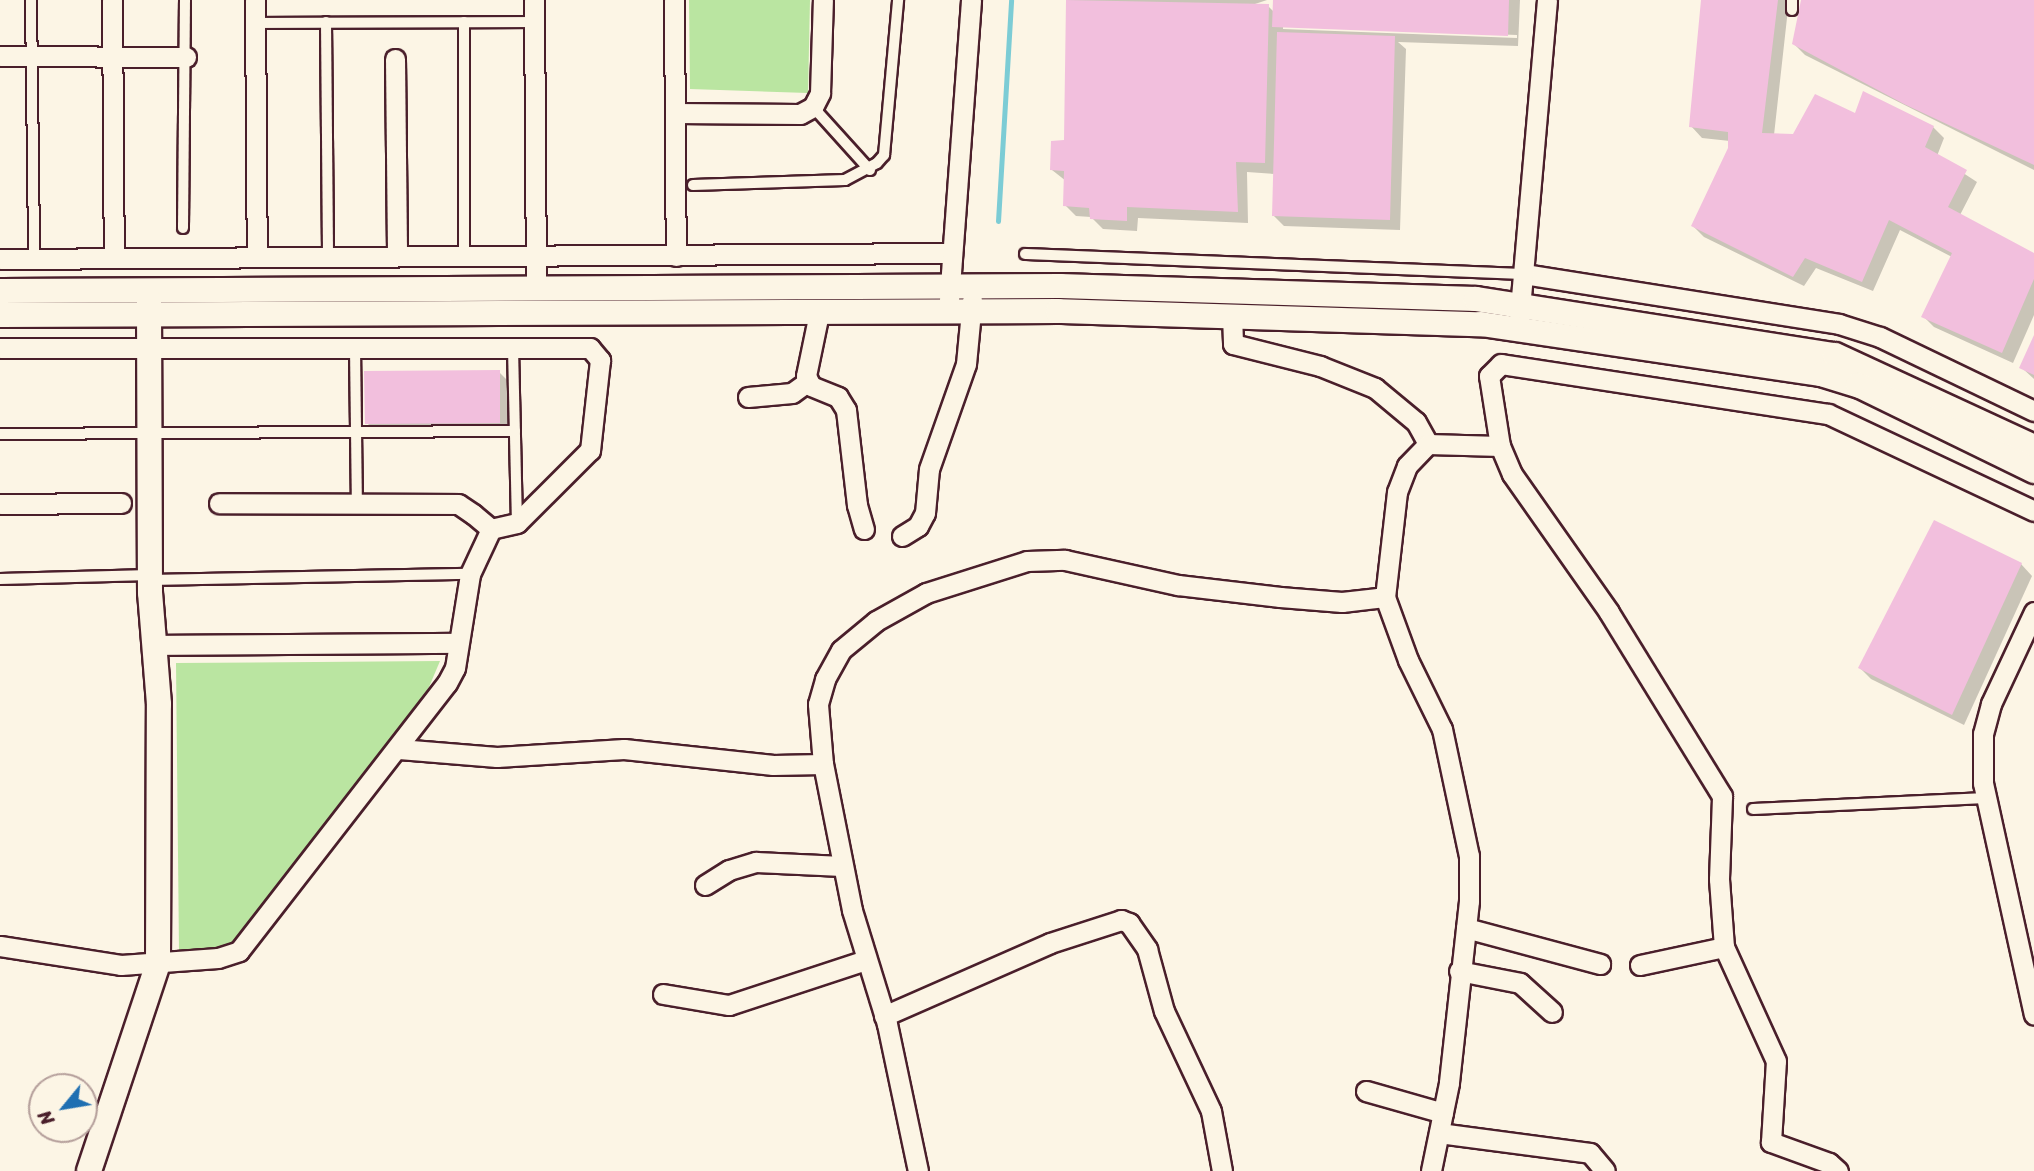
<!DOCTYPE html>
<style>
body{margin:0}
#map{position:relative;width:2034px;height:1171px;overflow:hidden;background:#fcf5e5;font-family:Sriracha,sans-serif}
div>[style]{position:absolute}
.green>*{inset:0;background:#bae5a1}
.shadow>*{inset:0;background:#0003}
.stream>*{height:5px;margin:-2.5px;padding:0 2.5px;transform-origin:2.5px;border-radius:2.5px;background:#7cccd5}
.building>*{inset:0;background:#f2bfdd}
.roads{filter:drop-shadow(2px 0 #4a1f2b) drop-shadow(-2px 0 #4a1f2b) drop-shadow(0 2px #4a1f2b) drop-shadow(0 -2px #4a1f2b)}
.service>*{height:10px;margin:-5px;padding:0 5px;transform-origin:5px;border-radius:5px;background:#fcf5e5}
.minor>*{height:19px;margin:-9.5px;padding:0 9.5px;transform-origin:9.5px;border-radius:9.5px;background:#fcf5e5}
.tertiary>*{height:24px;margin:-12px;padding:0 12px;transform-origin:12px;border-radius:12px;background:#fcf5e5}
span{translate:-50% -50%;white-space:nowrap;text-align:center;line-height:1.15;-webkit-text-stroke:7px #fcf5e5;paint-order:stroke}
.north{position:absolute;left:28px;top:1073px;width:70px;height:70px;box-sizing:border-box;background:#fcf5e5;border:2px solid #b59f9b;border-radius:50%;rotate:240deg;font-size:19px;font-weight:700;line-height:28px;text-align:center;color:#4a1f2b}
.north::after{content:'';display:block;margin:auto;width:24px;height:32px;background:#1f6fb2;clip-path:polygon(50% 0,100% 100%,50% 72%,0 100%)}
</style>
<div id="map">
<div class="green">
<div style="clip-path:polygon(689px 0,810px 0,808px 93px,690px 89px)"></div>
<div style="clip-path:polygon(440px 661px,429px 687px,393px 744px,241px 941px,222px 951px,179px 950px,176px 663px)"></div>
</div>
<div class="shadow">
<div style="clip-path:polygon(evenodd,1068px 0,1267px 0,1252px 5px,1268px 6px,1274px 12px,1275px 0,1520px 0,1518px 46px,1398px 42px,1406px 49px,1400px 230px,1284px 226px,1273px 215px,1275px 174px,1247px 172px,1248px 223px,1138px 218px,1137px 231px,1103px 229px,1091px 217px,1076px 216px,1065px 205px,1066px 181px,1052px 170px,1065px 142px,1068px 0,1283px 26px,1517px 35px,1517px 38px,1283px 29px,1283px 26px)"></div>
<div style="clip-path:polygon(1703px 0,1789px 0,1774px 135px,1794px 136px,1856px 116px,1933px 127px,1944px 138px,1937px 156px,1977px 182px,1960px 215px,2034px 254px,2034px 315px,2013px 363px,1934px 327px,1923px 316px,1952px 257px,1900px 230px,1873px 291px,1816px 268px,1804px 286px,1704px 237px,1693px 226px,1730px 149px,1730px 141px,1702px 138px,1691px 126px)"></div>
<div style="clip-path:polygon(1802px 0,2034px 0,2034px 170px,1805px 55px,1794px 44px)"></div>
<div style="clip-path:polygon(2034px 339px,2034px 379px,2021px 367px)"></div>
<div style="clip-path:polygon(499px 372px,510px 383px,511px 434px,378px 434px,367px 423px)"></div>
<div style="clip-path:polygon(2021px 564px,2032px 576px,1964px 725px,1871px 679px,1860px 668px)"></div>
</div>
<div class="stream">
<div style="left:998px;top:221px;width:221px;rotate:-86.6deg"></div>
</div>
<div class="building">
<div style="clip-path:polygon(1066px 0,1269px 4px,1265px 163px,1236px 162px,1238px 212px,1127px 207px,1127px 221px,1090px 219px,1089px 208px,1063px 206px,1064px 171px,1050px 170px,1051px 141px,1064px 140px)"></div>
<div style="clip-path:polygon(1273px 0,1509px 0,1508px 36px,1272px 27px)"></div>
<div style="clip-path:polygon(1701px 0,1778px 0,1762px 133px,1793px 134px,1815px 94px,1855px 113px,1863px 91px,1934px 126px,1925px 147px,1967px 170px,1948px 207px,2034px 253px,2034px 279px,2002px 353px,1921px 317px,1952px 253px,1889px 220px,1862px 282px,1805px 258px,1793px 277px,1691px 226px,1728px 148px,1728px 132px,1689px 127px)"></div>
<div style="clip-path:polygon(1801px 0,2034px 0,2034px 165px,1904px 104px,1792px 44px)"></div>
<div style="clip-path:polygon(1277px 32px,1395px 36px,1390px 220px,1272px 216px)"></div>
<div style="clip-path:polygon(2034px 335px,2034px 375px,2019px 368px)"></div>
<div style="clip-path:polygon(500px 370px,500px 423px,365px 424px,364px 371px)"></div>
<div style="clip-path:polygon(1934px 520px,2022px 563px,1952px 715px,1858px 668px)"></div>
</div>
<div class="roads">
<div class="service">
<div style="left:31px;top:0;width:258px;rotate:89.3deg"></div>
<div style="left:1792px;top:10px;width:10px;rotate:-90deg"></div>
<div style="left:326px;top:22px;width:234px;rotate:89.5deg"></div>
<div style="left:464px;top:22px;width:234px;rotate:90deg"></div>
<div style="left:255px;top:23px;width:280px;rotate:-0.2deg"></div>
<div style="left:813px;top:107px;width:85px;rotate:47.9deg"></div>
<div style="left:693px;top:185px;width:152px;rotate:-1.9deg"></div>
<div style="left:845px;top:180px;width:36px;rotate:-28deg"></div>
<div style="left:877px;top:163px;width:11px;rotate:-49deg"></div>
<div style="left:884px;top:155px;width:156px;rotate:-84.8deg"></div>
<div style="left:183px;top:228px;width:228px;rotate:-89.5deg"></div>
<div style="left:1025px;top:254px;width:499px;rotate:2.3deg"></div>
<div style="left:355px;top:348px;width:155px;rotate:89.3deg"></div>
<div style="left:513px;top:348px;width:174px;rotate:88.7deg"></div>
<div style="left:0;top:434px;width:515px;rotate:-0.33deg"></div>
<div style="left:0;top:579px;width:150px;rotate:-1.5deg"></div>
<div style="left:150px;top:580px;width:320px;rotate:-1.1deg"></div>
<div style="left:1753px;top:809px;width:233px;rotate:-2.7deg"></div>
</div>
<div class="minor">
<div style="left:112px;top:0;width:257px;rotate:89.6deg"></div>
<div style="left:255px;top:0;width:256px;rotate:89.6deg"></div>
<div style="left:534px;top:0;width:286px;rotate:89.6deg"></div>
<div style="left:674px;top:0;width:256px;rotate:89.6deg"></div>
<div style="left:0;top:56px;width:186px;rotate:0.3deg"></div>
<div style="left:395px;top:59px;width:197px;rotate:89.4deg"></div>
<div style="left:675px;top:113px;width:125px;rotate:0.5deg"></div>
<div style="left:800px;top:114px;width:15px;rotate:-28deg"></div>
<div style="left:813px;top:107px;width:16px;rotate:-63deg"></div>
<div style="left:820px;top:93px;width:93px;rotate:-88.2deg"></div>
<div style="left:0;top:259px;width:951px;rotate:-0.36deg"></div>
<div style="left:1524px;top:274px;width:319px;rotate:9deg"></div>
<div style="left:1839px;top:324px;width:43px;rotate:17.6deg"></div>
<div style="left:1880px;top:337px;width:171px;rotate:25.7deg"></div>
<div style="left:949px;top:300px;width:301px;rotate:-85.8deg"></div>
<div style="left:819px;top:313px;width:64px;rotate:101.7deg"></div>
<div style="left:806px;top:376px;width:11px;rotate:63deg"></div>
<div style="left:811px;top:386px;width:29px;rotate:22deg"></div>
<div style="left:838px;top:397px;width:15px;rotate:58deg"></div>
<div style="left:846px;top:410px;width:96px;rotate:83.4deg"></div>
<div style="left:857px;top:505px;width:25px;rotate:74deg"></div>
<div style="left:1232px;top:314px;width:30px;rotate:88deg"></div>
<div style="left:1233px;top:344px;width:90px;rotate:14.2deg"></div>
<div style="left:1320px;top:366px;width:59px;rotate:21.8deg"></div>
<div style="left:1375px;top:388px;width:53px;rotate:39.7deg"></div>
<div style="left:1416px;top:422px;width:25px;rotate:61deg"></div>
<div style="left:1519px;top:320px;width:321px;rotate:-85deg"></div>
<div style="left:0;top:348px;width:590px"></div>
<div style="left:590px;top:348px;width:16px;rotate:50deg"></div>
<div style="left:600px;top:360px;width:91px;rotate:96.3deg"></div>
<div style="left:590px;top:450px;width:103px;rotate:135deg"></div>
<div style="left:517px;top:523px;width:27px;rotate:167deg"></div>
<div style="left:748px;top:397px;width:44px;rotate:-5.2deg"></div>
<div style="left:792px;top:393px;width:19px;rotate:-36deg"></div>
<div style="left:1428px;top:444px;width:30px;rotate:134deg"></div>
<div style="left:1407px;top:466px;width:28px;rotate:111deg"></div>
<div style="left:1397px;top:492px;width:106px;rotate:96.5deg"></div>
<div style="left:1385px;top:597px;width:67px;rotate:69.9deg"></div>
<div style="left:1408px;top:660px;width:77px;rotate:63.8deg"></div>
<div style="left:1442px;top:729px;width:130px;rotate:78deg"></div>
<div style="left:1469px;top:856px;width:45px;rotate:90deg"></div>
<div style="left:1469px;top:901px;width:183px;rotate:96.3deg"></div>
<div style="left:1449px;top:1083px;width:90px;rotate:101.6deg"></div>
<div style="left:1428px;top:444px;width:72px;rotate:1.6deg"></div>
<div style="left:0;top:504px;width:121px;rotate:-0.5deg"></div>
<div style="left:902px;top:536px;width:19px;rotate:-32deg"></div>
<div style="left:918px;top:526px;width:15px;rotate:-62deg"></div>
<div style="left:925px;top:513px;width:44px;rotate:-84.8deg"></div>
<div style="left:929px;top:469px;width:111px;rotate:-70.6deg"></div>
<div style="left:966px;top:364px;width:64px;rotate:-84.6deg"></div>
<div style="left:2034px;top:612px;width:102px;rotate:115.1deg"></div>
<div style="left:1991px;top:704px;width:31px;rotate:105deg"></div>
<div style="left:1983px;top:734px;width:49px;rotate:90deg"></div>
<div style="left:1983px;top:783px;width:237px;rotate:77.6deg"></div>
<div style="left:154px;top:645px;width:304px;rotate:-0.4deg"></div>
<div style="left:399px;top:749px;width:98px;rotate:4.7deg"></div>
<div style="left:497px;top:757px;width:127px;rotate:-3.6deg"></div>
<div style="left:624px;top:749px;width:150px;rotate:6.1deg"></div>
<div style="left:773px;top:765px;width:50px;rotate:-1.1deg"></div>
<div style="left:705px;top:885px;width:28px;rotate:-32deg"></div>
<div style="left:729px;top:870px;width:28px;rotate:-17deg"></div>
<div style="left:756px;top:862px;width:86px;rotate:2.7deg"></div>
<div style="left:1466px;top:928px;width:139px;rotate:15deg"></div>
<div style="left:0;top:946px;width:122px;rotate:8.9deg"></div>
<div style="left:121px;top:965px;width:97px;rotate:-4.1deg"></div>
<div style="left:218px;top:958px;width:22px;rotate:-18deg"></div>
<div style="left:239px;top:951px;width:339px;rotate:-52.2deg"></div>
<div style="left:447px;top:683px;width:17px;rotate:-62deg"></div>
<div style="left:455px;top:668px;width:95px;rotate:-80.9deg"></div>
<div style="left:470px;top:574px;width:50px;rotate:-65deg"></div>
<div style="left:491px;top:529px;width:23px;rotate:-140deg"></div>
<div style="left:473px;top:514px;width:18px;rotate:-146deg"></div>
<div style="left:458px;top:504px;width:239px;rotate:-179.8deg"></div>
<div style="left:1640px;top:965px;width:86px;rotate:-12.1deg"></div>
<div style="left:1459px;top:971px;width:62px;rotate:11.1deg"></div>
<div style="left:1520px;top:983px;width:43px;rotate:42.2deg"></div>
<div style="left:663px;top:994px;width:67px;rotate:9.5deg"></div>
<div style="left:729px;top:1005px;width:144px;rotate:-18.2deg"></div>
<div style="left:884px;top:1016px;width:181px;rotate:-23.7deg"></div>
<div style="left:1050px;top:943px;width:75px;rotate:-17.9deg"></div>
<div style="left:1121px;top:920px;width:9px;rotate:21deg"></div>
<div style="left:1129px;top:923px;width:32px;rotate:55deg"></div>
<div style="left:1147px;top:949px;width:64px;rotate:74.7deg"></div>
<div style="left:1164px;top:1011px;width:110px;rotate:64.8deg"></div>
<div style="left:1211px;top:1111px;width:61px;rotate:79.6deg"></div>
<div style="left:1366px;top:1091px;width:80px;rotate:15.9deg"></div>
<div style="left:1439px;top:1133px;width:152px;rotate:7.5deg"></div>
<div style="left:1590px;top:1153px;width:23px;rotate:50deg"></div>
<div style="left:918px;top:1171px;width:150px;rotate:-101.9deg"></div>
<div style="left:887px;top:1024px;width:119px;rotate:-107.1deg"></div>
<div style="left:852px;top:910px;width:149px;rotate:-101.2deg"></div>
<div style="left:823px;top:764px;width:60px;rotate:-94.8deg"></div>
<div style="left:818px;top:704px;width:26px;rotate:-74deg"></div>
<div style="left:825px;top:679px;width:33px;rotate:-61deg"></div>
<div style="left:841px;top:650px;width:45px;rotate:-39.6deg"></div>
<div style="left:876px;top:621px;width:57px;rotate:-29.2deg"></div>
<div style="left:926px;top:593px;width:106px;rotate:-17.6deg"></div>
<div style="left:1027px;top:561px;width:38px;rotate:-2deg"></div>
<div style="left:1065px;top:560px;width:116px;rotate:12.5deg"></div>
<div style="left:1178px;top:585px;width:103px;rotate:6.7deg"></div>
<div style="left:1280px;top:597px;width:62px;rotate:4.6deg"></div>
<div style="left:1342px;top:602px;width:43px;rotate:-6.6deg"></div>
<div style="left:1838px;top:1171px;width:12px;rotate:-138deg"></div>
<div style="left:1829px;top:1163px;width:62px;rotate:-160.1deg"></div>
<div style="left:1771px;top:1142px;width:81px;rotate:-86.5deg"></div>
<div style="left:1776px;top:1061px;width:125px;rotate:-114.5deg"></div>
<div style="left:1724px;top:947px;width:68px;rotate:-94.2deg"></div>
<div style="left:1719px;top:879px;width:83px;rotate:-87.9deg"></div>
<div style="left:1722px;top:796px;width:216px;rotate:-121.6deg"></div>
<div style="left:1609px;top:612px;width:169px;rotate:-125.1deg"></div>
<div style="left:1512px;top:474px;width:30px;rotate:-113deg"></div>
<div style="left:1500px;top:446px;width:71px;rotate:-98.9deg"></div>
<div style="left:1489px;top:376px;width:17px;rotate:-45deg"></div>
<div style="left:1501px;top:364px;width:331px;rotate:8.7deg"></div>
<div style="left:1828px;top:414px;width:228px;rotate:25.2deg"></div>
</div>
<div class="tertiary">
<div style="left:0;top:291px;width:1060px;rotate:-0.27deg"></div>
<div style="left:1060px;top:286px;width:416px;rotate:1.8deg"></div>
<div style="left:1476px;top:299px;width:363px;rotate:8.9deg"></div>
<div style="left:1835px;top:355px;width:219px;rotate:24.8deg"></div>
<div style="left:0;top:315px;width:1058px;rotate:-0.22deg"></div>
<div style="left:1058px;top:311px;width:423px;rotate:1.8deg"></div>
<div style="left:1481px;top:324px;width:344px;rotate:8.4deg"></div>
<div style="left:1821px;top:374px;width:39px;rotate:17deg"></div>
<div style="left:1858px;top:385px;width:196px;rotate:26deg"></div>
<div style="left:89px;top:1171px;width:219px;rotate:-71.6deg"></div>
<div style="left:158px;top:963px;width:259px;rotate:-89.8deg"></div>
<div style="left:159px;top:704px;width:111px;rotate:-94.6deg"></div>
<div style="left:150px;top:593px;width:293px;rotate:-90.2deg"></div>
</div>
</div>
<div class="north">N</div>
</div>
